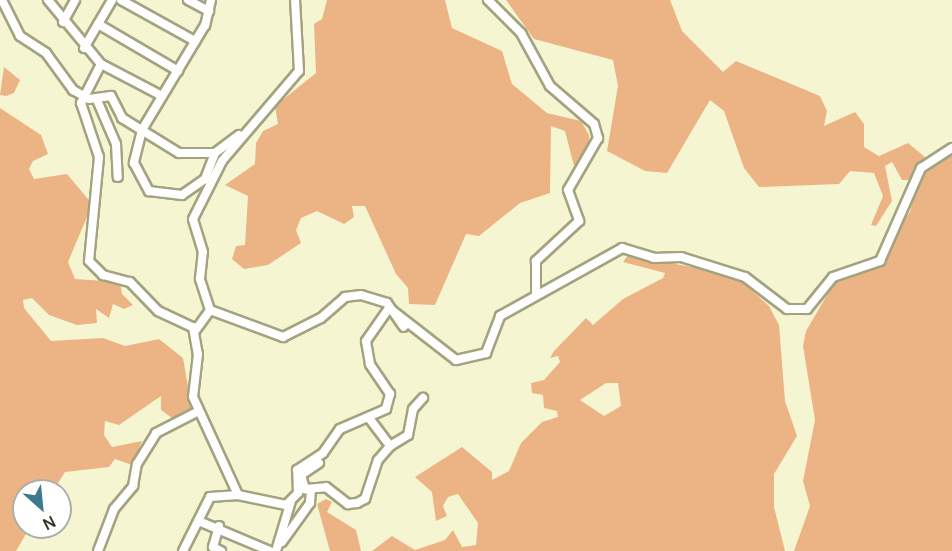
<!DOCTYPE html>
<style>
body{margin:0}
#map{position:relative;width:952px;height:551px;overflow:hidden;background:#f5f6d1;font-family:Manrope,sans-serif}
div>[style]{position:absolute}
.green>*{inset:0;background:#ecb484}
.roads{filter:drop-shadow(2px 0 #a3a381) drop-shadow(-2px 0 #a3a381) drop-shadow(0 2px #a3a381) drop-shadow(0 -2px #a3a381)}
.street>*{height:8px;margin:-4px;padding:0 4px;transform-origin:4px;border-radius:4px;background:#fff}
span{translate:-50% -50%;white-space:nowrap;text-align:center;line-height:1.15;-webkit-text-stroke:5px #fff;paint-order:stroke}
.north{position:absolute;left:12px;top:479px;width:60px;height:60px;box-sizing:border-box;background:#fff;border:2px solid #aeaea8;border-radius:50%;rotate:153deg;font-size:16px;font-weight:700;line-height:24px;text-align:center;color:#343426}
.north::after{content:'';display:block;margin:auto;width:21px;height:27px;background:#3c798f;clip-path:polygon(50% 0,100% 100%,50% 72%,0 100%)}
</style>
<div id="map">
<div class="green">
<div style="clip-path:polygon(327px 0,445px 0,452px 28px,502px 51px,512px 84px,547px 113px,581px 121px,589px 135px,590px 148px,574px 166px,565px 131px,551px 126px,550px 193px,520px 203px,479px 236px,466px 234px,435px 305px,409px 304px,408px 288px,396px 274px,365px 206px,352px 206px,354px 217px,344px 224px,317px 211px,301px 218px,296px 230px,301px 243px,268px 265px,244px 269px,232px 259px,236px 246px,245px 245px,248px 196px,225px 185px,255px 164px,256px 143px,263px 131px,278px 124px,275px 106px,316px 73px,314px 24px,322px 19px)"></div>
<div style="clip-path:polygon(506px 0,670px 0,682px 31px,723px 72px,736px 61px,820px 96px,827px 111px,824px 126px,855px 112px,864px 124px,864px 147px,879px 156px,908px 143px,926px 158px,908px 180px,902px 180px,892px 162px,885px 166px,892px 201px,876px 226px,871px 225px,883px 196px,874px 173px,850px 171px,839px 184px,759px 187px,744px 168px,724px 111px,710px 100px,667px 173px,645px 171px,607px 151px,618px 86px,613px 60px,534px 39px)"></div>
<div style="clip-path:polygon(4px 67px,20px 80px,14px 93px,6px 96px,0 95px)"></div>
<div style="clip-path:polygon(0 108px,41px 135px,48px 154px,33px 161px,29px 169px,34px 179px,67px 174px,88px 199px,90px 210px,68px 262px,75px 279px,120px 282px,122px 294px,133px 305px,124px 309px,113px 304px,109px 318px,96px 309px,97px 323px,77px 325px,49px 315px,32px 298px,23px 300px,24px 308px,51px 341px,103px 338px,125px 346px,159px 339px,183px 358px,192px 410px,175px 420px,161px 410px,161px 396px,119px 425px,105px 421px,104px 435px,112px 447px,142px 441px,132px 465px,115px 459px,109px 467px,65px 472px,53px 491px,24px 491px,24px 527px,30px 527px,16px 551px,0 551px)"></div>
<div style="clip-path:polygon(952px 154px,952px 551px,794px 551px,810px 506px,803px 481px,815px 420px,803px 346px,806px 331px,834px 283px,886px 260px,892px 236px,910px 212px,917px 184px,928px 167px)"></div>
<div style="clip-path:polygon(evenodd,628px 255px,718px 272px,740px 280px,769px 306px,779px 325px,785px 401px,797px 436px,774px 474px,774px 507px,785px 551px,372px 551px,392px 536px,415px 550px,445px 540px,453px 530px,462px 547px,476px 545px,478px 523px,458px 494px,448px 497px,443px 506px,447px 516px,436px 521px,432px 492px,415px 477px,462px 447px,492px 472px,492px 480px,509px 471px,521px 443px,542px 422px,558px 417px,557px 411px,544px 408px,543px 395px,532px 393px,531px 383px,544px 380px,560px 362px,558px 356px,550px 358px,554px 351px,586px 318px,593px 325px,623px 299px,663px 278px,665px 273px,623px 262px,628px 255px,606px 383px,618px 383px,621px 406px,604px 416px,580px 400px,606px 383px)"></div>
<div style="clip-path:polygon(326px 499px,332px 502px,327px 512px,356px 530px,361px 551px,330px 551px,317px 504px)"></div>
</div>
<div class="roads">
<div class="street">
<div style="left:2px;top:0;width:40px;rotate:63.4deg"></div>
<div style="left:20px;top:36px;width:31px;rotate:33deg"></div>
<div style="left:46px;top:53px;width:46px;rotate:53.9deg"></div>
<div style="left:73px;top:90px;width:18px;rotate:29deg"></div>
<div style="left:89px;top:99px;width:22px;rotate:-8deg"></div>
<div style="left:111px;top:96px;width:25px;rotate:63deg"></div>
<div style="left:122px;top:118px;width:67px;rotate:31.6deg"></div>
<div style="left:179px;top:153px;width:36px"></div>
<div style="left:215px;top:153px;width:30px;rotate:-37deg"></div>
<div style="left:48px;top:0;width:83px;rotate:50.4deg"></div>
<div style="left:101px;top:64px;width:69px;rotate:27.7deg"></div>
<div style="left:121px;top:0;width:85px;rotate:29deg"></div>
<div style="left:188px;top:0;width:24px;rotate:28deg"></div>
<div style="left:211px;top:0;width:26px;rotate:103deg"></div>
<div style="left:205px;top:25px;width:122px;rotate:121deg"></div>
<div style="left:142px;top:130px;width:34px;rotate:104deg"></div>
<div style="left:134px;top:163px;width:32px;rotate:62deg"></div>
<div style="left:149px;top:191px;width:33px;rotate:7deg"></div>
<div style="left:182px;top:195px;width:28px;rotate:-35deg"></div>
<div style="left:205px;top:179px;width:28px;rotate:-69deg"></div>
<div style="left:488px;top:0;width:47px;rotate:45deg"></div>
<div style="left:521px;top:33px;width:60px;rotate:61.3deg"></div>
<div style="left:550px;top:86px;width:58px;rotate:40.8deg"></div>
<div style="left:594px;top:124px;width:15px;rotate:74deg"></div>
<div style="left:598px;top:138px;width:60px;rotate:120deg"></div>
<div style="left:568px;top:190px;width:33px;rotate:70deg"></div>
<div style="left:579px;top:221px;width:59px;rotate:137.1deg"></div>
<div style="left:536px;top:261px;width:34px;rotate:90deg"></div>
<div style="left:63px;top:22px;width:25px;rotate:-61deg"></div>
<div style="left:98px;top:24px;width:93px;rotate:30.4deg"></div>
<div style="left:84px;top:48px;width:56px;rotate:-59.7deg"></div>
<div style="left:101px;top:64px;width:44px;rotate:117.1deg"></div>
<div style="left:81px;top:103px;width:57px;rotate:71.6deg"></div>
<div style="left:99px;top:157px;width:104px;rotate:95.5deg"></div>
<div style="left:89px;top:261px;width:20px;rotate:45deg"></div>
<div style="left:103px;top:275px;width:28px;rotate:15deg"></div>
<div style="left:130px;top:282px;width:40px;rotate:46deg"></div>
<div style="left:158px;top:311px;width:38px;rotate:25deg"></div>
<div style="left:193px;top:327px;width:27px;rotate:80deg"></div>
<div style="left:198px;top:354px;width:43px;rotate:96.6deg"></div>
<div style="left:193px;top:397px;width:108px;rotate:65.3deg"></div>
<div style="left:238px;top:495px;width:49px;rotate:11.8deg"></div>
<div style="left:286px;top:505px;width:17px;rotate:-45deg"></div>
<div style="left:298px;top:493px;width:23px;rotate:-92deg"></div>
<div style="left:297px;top:470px;width:31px;rotate:-33deg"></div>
<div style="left:323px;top:453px;width:29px;rotate:-55deg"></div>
<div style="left:340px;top:429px;width:50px;rotate:-23.5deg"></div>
<div style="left:386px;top:409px;width:16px;rotate:-75deg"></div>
<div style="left:390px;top:394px;width:36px;rotate:-124deg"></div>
<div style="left:370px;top:364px;width:23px;rotate:-100deg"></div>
<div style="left:366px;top:341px;width:40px;rotate:-55.1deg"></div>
<div style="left:97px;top:100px;width:48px;rotate:66.6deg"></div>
<div style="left:116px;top:144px;width:33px;rotate:87deg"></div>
<div style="left:389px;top:308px;width:85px;rotate:37.8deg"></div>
<div style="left:456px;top:360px;width:31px;rotate:-13deg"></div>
<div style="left:486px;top:353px;width:40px;rotate:-69deg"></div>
<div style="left:500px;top:316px;width:140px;rotate:-29.1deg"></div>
<div style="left:622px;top:248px;width:34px;rotate:17deg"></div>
<div style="left:654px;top:258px;width:27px;rotate:-2deg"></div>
<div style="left:681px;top:257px;width:67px;rotate:17.4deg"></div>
<div style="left:745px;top:277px;width:53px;rotate:37.3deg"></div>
<div style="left:787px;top:309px;width:20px"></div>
<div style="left:807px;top:309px;width:41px;rotate:-50.9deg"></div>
<div style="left:833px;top:277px;width:50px;rotate:-18.8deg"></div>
<div style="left:880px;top:261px;width:102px;rotate:-66.2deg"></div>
<div style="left:921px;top:168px;width:37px;rotate:-33deg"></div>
<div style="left:210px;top:310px;width:78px;rotate:20.3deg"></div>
<div style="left:283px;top:337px;width:42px;rotate:-26.6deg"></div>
<div style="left:321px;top:318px;width:32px;rotate:-41deg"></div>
<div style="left:345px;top:297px;width:16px;rotate:-7deg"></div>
<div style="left:361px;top:295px;width:27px;rotate:17deg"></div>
<div style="left:387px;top:303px;width:29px;rotate:55deg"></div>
<div style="left:195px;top:331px;width:26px;rotate:-54deg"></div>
<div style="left:210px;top:310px;width:33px;rotate:-108deg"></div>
<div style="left:200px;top:279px;width:27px;rotate:-84deg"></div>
<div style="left:203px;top:252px;width:34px;rotate:-107deg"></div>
<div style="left:193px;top:219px;width:65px;rotate:-63.4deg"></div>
<div style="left:222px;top:161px;width:118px;rotate:-49.5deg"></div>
<div style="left:299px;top:71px;width:71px;rotate:-93.2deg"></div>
<div style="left:369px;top:418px;width:35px;rotate:53deg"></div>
<div style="left:390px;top:446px;width:21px;rotate:-31deg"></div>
<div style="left:408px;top:435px;width:26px;rotate:-79deg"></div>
<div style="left:413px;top:409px;width:15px;rotate:-48deg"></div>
<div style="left:319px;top:463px;width:22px;rotate:146deg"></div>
<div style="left:301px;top:475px;width:15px;rotate:74deg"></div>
<div style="left:305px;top:489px;width:21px;rotate:-5deg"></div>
<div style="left:326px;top:487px;width:28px;rotate:38deg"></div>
<div style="left:348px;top:504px;width:9px;rotate:-6deg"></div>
<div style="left:357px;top:503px;width:9px;rotate:-27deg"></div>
<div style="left:365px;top:499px;width:41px;rotate:-71.6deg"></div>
<div style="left:378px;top:460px;width:18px;rotate:-49deg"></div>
<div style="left:201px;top:522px;width:75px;rotate:22.8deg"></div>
<div style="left:219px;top:526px;width:22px;rotate:106deg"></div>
<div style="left:213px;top:547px;width:9px;rotate:27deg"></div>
<div style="left:282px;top:542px;width:48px;rotate:-54.3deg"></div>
<div style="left:310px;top:503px;width:14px;rotate:-86deg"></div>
<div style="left:98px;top:551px;width:45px;rotate:-69.1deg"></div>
<div style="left:114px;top:509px;width:30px;rotate:-50deg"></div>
<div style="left:133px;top:486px;width:22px;rotate:-80deg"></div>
<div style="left:137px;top:464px;width:36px;rotate:-58deg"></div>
<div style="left:156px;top:433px;width:46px;rotate:-27.1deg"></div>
<div style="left:183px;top:551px;width:60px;rotate:-63.4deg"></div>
<div style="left:210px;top:497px;width:28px;rotate:-4deg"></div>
<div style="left:276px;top:551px;width:52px;rotate:-73.3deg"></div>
</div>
</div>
<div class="north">N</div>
</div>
